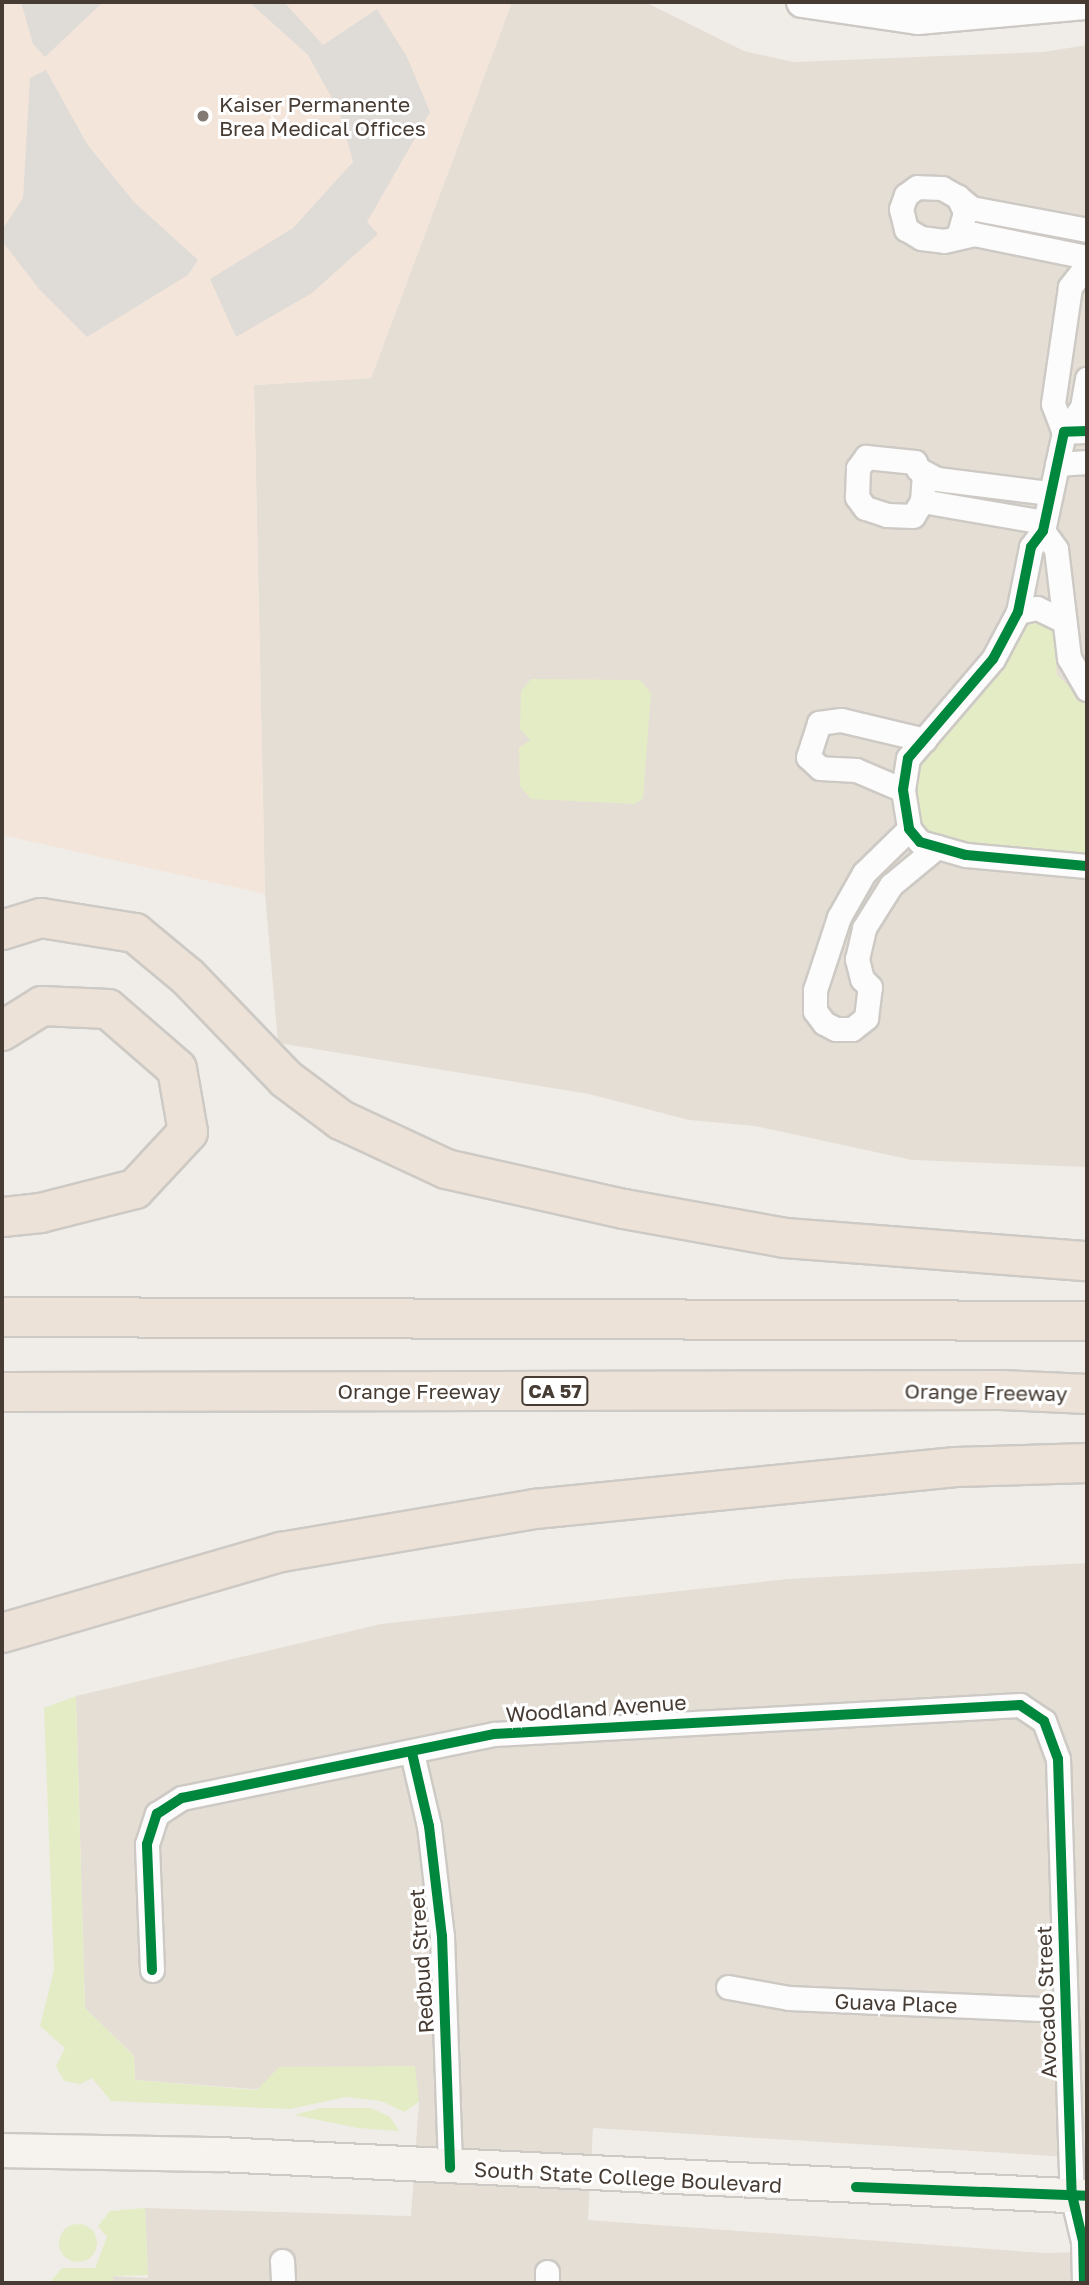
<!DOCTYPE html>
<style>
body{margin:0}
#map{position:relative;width:1089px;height:2285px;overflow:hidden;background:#f0ede8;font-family:"Golos Text",sans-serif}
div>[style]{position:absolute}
.residential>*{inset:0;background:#e5ded5}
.commercial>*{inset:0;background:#f4e5da}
.green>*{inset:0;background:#e4ecc6}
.round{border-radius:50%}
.parking>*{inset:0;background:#dfdcd8}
.roads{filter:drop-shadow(2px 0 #cdc9c4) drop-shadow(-2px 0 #cdc9c4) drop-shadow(0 2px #cdc9c4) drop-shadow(0 -2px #cdc9c4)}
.minor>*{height:23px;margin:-11.5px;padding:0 11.5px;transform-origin:11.5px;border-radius:11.5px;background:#fdfcfc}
.tertiary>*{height:30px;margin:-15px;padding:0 15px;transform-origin:15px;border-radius:15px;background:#fdfcfc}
.secondary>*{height:33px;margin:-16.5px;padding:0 16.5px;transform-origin:16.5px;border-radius:16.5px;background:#f6f3ee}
.motorway>*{height:38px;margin:-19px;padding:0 19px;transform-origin:19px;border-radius:19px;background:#ece2d8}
.cycleway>*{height:10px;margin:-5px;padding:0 5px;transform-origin:5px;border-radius:5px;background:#00873e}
.dots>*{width:19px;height:19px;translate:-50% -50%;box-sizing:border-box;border:4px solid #fff;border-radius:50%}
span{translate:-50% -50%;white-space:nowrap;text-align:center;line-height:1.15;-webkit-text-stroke:6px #fff;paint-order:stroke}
.shield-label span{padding:2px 5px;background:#fff;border:2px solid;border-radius:5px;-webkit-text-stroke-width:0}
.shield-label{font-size:19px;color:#473c34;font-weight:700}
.poi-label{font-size:21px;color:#473c34}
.left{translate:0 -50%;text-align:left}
.street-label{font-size:21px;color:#473c34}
.frame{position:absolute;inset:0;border:4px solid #473c34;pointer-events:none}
</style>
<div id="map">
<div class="residential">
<div style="clip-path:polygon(512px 2px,645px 2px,744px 51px,793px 62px,1043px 52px,1087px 45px,1087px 1167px,912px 1160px,755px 1126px,689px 1120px,589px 1094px,278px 1043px,265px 894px,254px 385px,371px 378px)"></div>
<div style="clip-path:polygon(1087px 1563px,1087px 2158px,593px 2128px,588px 2220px,1045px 2253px,1087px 2252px,1087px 2283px,113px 2283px,112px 2276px,148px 2278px,145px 2208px,411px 2216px,419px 2102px,135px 2080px,134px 2056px,85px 2008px,76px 1696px,381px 1624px,788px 1579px)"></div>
</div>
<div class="commercial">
<div style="clip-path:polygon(2px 2px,512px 2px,371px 378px,254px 385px,265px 894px,2px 835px)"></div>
</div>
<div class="green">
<div style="clip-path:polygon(1042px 621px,1053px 626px,1057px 675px,1087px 704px,1087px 853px,979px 848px,949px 841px,926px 829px,911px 800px,913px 773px,973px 704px,1023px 627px)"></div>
<div style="clip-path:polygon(531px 679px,640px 680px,651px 693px,643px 798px,635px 804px,531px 799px,520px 786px,519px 748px,530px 740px,520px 729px,521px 691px)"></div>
<div style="clip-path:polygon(76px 1696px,85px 2008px,134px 2056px,135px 2080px,257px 2090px,279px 2067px,415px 2066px,419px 2102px,404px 2112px,381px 2101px,346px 2097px,290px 2109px,111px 2101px,92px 2078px,80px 2084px,64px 2081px,56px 2066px,65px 2048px,40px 2026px,54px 1970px,44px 1708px)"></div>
<div style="clip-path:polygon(321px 2108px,371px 2108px,390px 2117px,399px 2131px,358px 2128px,294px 2115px)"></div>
<div style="clip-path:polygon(145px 2208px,148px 2275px,113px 2276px,113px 2283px,49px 2283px,62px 2268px,95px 2268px,107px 2237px,98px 2226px,110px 2211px)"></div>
<div class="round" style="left:59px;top:2224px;width:38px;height:38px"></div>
</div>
<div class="parking">
<div style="clip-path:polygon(21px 2px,103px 2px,45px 57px,33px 44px)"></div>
<div style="clip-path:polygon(249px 2px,284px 2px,323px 45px,377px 9px,407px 57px,430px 112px,367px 222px,378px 234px,312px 293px,236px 337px,210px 279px,293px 228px,353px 162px,339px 111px,308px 55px)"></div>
<div style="clip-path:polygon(46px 70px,87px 144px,134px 202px,198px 260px,188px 275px,87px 337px,39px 289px,2px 241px,2px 230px,23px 198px,30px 78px)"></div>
</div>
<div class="roads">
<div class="minor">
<div style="left:958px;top:197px;width:17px;rotate:40deg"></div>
<div style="left:971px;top:208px;width:118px;rotate:10.7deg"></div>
<div style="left:958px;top:237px;width:26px;rotate:-74deg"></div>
<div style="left:965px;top:212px;width:17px;rotate:-115deg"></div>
<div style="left:958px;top:197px;width:18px;rotate:-151deg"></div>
<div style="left:942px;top:188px;width:25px;rotate:-178deg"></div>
<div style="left:917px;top:187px;width:14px;rotate:144deg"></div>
<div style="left:906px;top:195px;width:15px;rotate:110deg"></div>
<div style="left:901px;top:209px;width:21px;rotate:76deg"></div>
<div style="left:906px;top:229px;width:17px;rotate:31deg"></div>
<div style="left:921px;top:238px;width:23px;rotate:7deg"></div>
<div style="left:944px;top:241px;width:31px;rotate:-13deg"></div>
<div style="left:974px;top:234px;width:115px;rotate:11.5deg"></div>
<div style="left:1087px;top:265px;width:28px;rotate:128deg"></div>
<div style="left:1070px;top:287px;width:118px;rotate:98.3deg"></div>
<div style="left:1053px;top:404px;width:30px;rotate:69deg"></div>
<div style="left:1064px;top:432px;width:31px;rotate:-54deg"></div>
<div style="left:1082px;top:407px;width:29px;rotate:-80deg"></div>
<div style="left:1087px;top:431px;width:23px;rotate:178deg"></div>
<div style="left:1064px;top:432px;width:101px;rotate:102deg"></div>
<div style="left:1043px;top:531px;width:20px;rotate:127deg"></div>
<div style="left:1031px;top:547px;width:66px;rotate:101.3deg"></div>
<div style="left:1018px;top:612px;width:53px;rotate:118deg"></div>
<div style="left:993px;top:659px;width:130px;rotate:130.6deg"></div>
<div style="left:908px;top:758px;width:32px;rotate:99deg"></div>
<div style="left:903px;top:790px;width:39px;rotate:81deg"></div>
<div style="left:909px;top:829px;width:17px;rotate:50deg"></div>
<div style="left:920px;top:842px;width:48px;rotate:15.8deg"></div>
<div style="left:966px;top:855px;width:121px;rotate:5.2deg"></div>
<div style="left:1057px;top:464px;width:30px;rotate:-4deg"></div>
<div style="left:924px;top:473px;width:28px;rotate:94deg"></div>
<div style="left:922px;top:501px;width:17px;rotate:121deg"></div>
<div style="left:913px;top:516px;width:26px;rotate:-178deg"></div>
<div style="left:887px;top:515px;width:23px;rotate:-162deg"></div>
<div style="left:865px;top:508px;width:14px;rotate:-126deg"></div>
<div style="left:857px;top:497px;width:29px;rotate:-88deg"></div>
<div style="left:858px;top:468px;width:14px;rotate:-54deg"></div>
<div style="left:866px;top:457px;width:49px;rotate:5.8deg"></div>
<div style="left:915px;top:462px;width:8px;rotate:67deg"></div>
<div style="left:918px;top:469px;width:21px;rotate:28deg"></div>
<div style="left:937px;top:479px;width:114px;rotate:7.1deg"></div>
<div style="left:922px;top:501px;width:123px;rotate:9.8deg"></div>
<div style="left:1043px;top:531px;width:22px;rotate:54deg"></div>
<div style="left:1056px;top:549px;width:110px;rotate:83.2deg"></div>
<div style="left:1069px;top:658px;width:36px;rotate:60deg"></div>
<div style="left:1018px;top:612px;width:19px;rotate:-12deg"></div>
<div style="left:1037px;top:608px;width:28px;rotate:26deg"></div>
<div style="left:903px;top:790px;width:51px;rotate:-156.9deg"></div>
<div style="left:856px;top:770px;width:36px;rotate:-177deg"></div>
<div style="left:820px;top:768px;width:16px;rotate:-137deg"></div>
<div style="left:808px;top:757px;width:36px;rotate:-72deg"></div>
<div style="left:819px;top:723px;width:22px;rotate:-8deg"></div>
<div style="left:841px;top:720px;width:86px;rotate:13.4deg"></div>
<div style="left:909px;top:829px;width:63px;rotate:135.6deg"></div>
<div style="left:864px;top:873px;width:51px;rotate:119.6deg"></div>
<div style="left:839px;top:917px;width:77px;rotate:108.2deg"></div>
<div style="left:815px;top:990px;width:21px;rotate:90deg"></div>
<div style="left:815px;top:1011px;width:15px;rotate:53deg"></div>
<div style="left:824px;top:1023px;width:13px;rotate:27deg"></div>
<div style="left:836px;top:1029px;width:16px"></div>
<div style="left:852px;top:1029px;width:18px;rotate:-38deg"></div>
<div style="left:866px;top:1018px;width:31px;rotate:-83deg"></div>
<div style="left:870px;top:987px;width:11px;rotate:-135deg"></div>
<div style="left:862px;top:979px;width:21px;rotate:-104deg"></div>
<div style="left:857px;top:959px;width:32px;rotate:-77deg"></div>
<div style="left:864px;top:928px;width:51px;rotate:-57.9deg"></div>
<div style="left:891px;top:885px;width:60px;rotate:-39.6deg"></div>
<div style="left:412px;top:1753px;width:75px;rotate:76.9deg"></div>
<div style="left:429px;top:1826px;width:111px;rotate:83.3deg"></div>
<div style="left:442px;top:1936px;width:232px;rotate:88deg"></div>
<div style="left:152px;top:1970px;width:126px;rotate:-92.3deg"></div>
<div style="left:147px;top:1844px;width:32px;rotate:-72deg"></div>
<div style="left:157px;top:1814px;width:30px;rotate:-33deg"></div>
<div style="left:182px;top:1798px;width:318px;rotate:-11.6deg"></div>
<div style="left:494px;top:1734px;width:527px;rotate:-3.16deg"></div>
<div style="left:1020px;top:1705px;width:29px;rotate:34deg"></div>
<div style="left:1044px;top:1721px;width:40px;rotate:69.8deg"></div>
<div style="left:1058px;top:1759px;width:436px;rotate:88.2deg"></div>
<div style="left:1072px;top:2195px;width:47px;rotate:76.6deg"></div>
<div style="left:1083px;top:2241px;width:42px;rotate:88.6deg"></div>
<div style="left:728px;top:1987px;width:62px;rotate:10.2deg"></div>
<div style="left:789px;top:1998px;width:276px;rotate:2.5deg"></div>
<div style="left:282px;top:2261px;width:22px;rotate:87deg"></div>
<div style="left:547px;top:2272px;width:11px;rotate:90deg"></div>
</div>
<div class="tertiary">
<div style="left:802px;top:2px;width:117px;rotate:8.3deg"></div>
<div style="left:918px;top:19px;width:170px;rotate:-5.1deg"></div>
</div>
<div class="secondary">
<div style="left:2px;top:2150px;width:217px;rotate:1.1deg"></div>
<div style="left:219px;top:2154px;width:869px;rotate:2.77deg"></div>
</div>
<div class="motorway">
<div style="left:2px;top:930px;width:41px;rotate:-17.1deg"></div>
<div style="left:41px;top:918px;width:95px;rotate:9.1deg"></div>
<div style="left:135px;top:933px;width:69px;rotate:39.7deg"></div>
<div style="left:188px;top:977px;width:141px;rotate:46.1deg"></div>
<div style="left:286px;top:1079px;width:69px;rotate:36.7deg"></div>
<div style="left:341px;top:1120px;width:116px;rotate:25deg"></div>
<div style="left:446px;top:1169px;width:182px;rotate:12.7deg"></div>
<div style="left:624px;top:1209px;width:164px;rotate:10.2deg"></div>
<div style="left:785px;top:1238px;width:303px;rotate:4.4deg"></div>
<div style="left:2px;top:1031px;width:47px;rotate:-32deg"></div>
<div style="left:42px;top:1006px;width:66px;rotate:2.6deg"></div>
<div style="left:108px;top:1009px;width:91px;rotate:41deg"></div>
<div style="left:177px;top:1069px;width:64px;rotate:80.1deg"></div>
<div style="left:188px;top:1132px;width:78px;rotate:132.9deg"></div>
<div style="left:135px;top:1189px;width:97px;rotate:165.7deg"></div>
<div style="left:41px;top:1213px;width:39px;rotate:174deg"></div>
<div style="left:2px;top:1317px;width:1085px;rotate:0.21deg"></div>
<div style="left:2px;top:1392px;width:999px;rotate:-0.11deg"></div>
<div style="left:1001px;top:1390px;width:86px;rotate:2.7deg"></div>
<div style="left:2px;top:1633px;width:291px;rotate:-16.2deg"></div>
<div style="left:281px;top:1552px;width:258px;rotate:-9.6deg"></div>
<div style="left:535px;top:1509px;width:423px;rotate:-5.7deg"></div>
<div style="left:956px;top:1467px;width:131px;rotate:-1.7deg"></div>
</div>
</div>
<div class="cycleway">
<div style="left:1087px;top:431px;width:23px;rotate:178deg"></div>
<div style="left:1064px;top:432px;width:101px;rotate:102deg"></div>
<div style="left:1043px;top:531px;width:20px;rotate:127deg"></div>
<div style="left:1031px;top:547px;width:66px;rotate:101.3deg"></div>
<div style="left:1018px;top:612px;width:53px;rotate:118deg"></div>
<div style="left:993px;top:659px;width:130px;rotate:130.6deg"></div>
<div style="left:908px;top:758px;width:32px;rotate:99deg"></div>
<div style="left:903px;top:790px;width:39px;rotate:81deg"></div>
<div style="left:909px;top:829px;width:17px;rotate:50deg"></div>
<div style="left:920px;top:842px;width:48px;rotate:15.8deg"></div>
<div style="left:966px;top:855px;width:121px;rotate:5.2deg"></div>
<div style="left:412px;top:1753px;width:75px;rotate:76.9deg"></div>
<div style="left:429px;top:1826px;width:111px;rotate:83.3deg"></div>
<div style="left:442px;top:1936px;width:232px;rotate:88deg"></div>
<div style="left:152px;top:1970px;width:126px;rotate:-92.3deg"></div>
<div style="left:147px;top:1844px;width:32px;rotate:-72deg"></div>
<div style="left:157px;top:1814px;width:30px;rotate:-33deg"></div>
<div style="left:182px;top:1798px;width:318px;rotate:-11.6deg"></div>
<div style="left:494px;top:1734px;width:527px;rotate:-3.16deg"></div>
<div style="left:1020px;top:1705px;width:29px;rotate:34deg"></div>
<div style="left:1044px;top:1721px;width:40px;rotate:69.8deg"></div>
<div style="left:1058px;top:1759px;width:436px;rotate:88.2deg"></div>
<div style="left:1072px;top:2195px;width:47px;rotate:76.6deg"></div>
<div style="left:1083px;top:2241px;width:42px;rotate:88.6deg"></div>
<div style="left:856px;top:2187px;width:231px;rotate:2.2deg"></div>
</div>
<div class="dots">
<div style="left:203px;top:116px;background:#827a73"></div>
</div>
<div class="shield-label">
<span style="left:555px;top:1391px">CA 57</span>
</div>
<div class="poi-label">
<span class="left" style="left:219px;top:116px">Kaiser Permanente<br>Brea Medical Offices</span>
</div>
<div class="street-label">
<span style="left:419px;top:1391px">Orange Freeway</span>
<span style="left:986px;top:1392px;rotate:1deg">Orange Freeway</span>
<span style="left:596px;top:1708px;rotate:-4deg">Woodland Avenue</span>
<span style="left:421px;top:1961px;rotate:-94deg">Redbud Street</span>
<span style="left:1046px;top:2002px;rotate:-92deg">Avocado Street</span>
<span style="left:896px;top:2003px;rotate:2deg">Guava Place</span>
<span style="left:628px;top:2177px;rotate:3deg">South State College Boulevard</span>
</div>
<div class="frame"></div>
</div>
